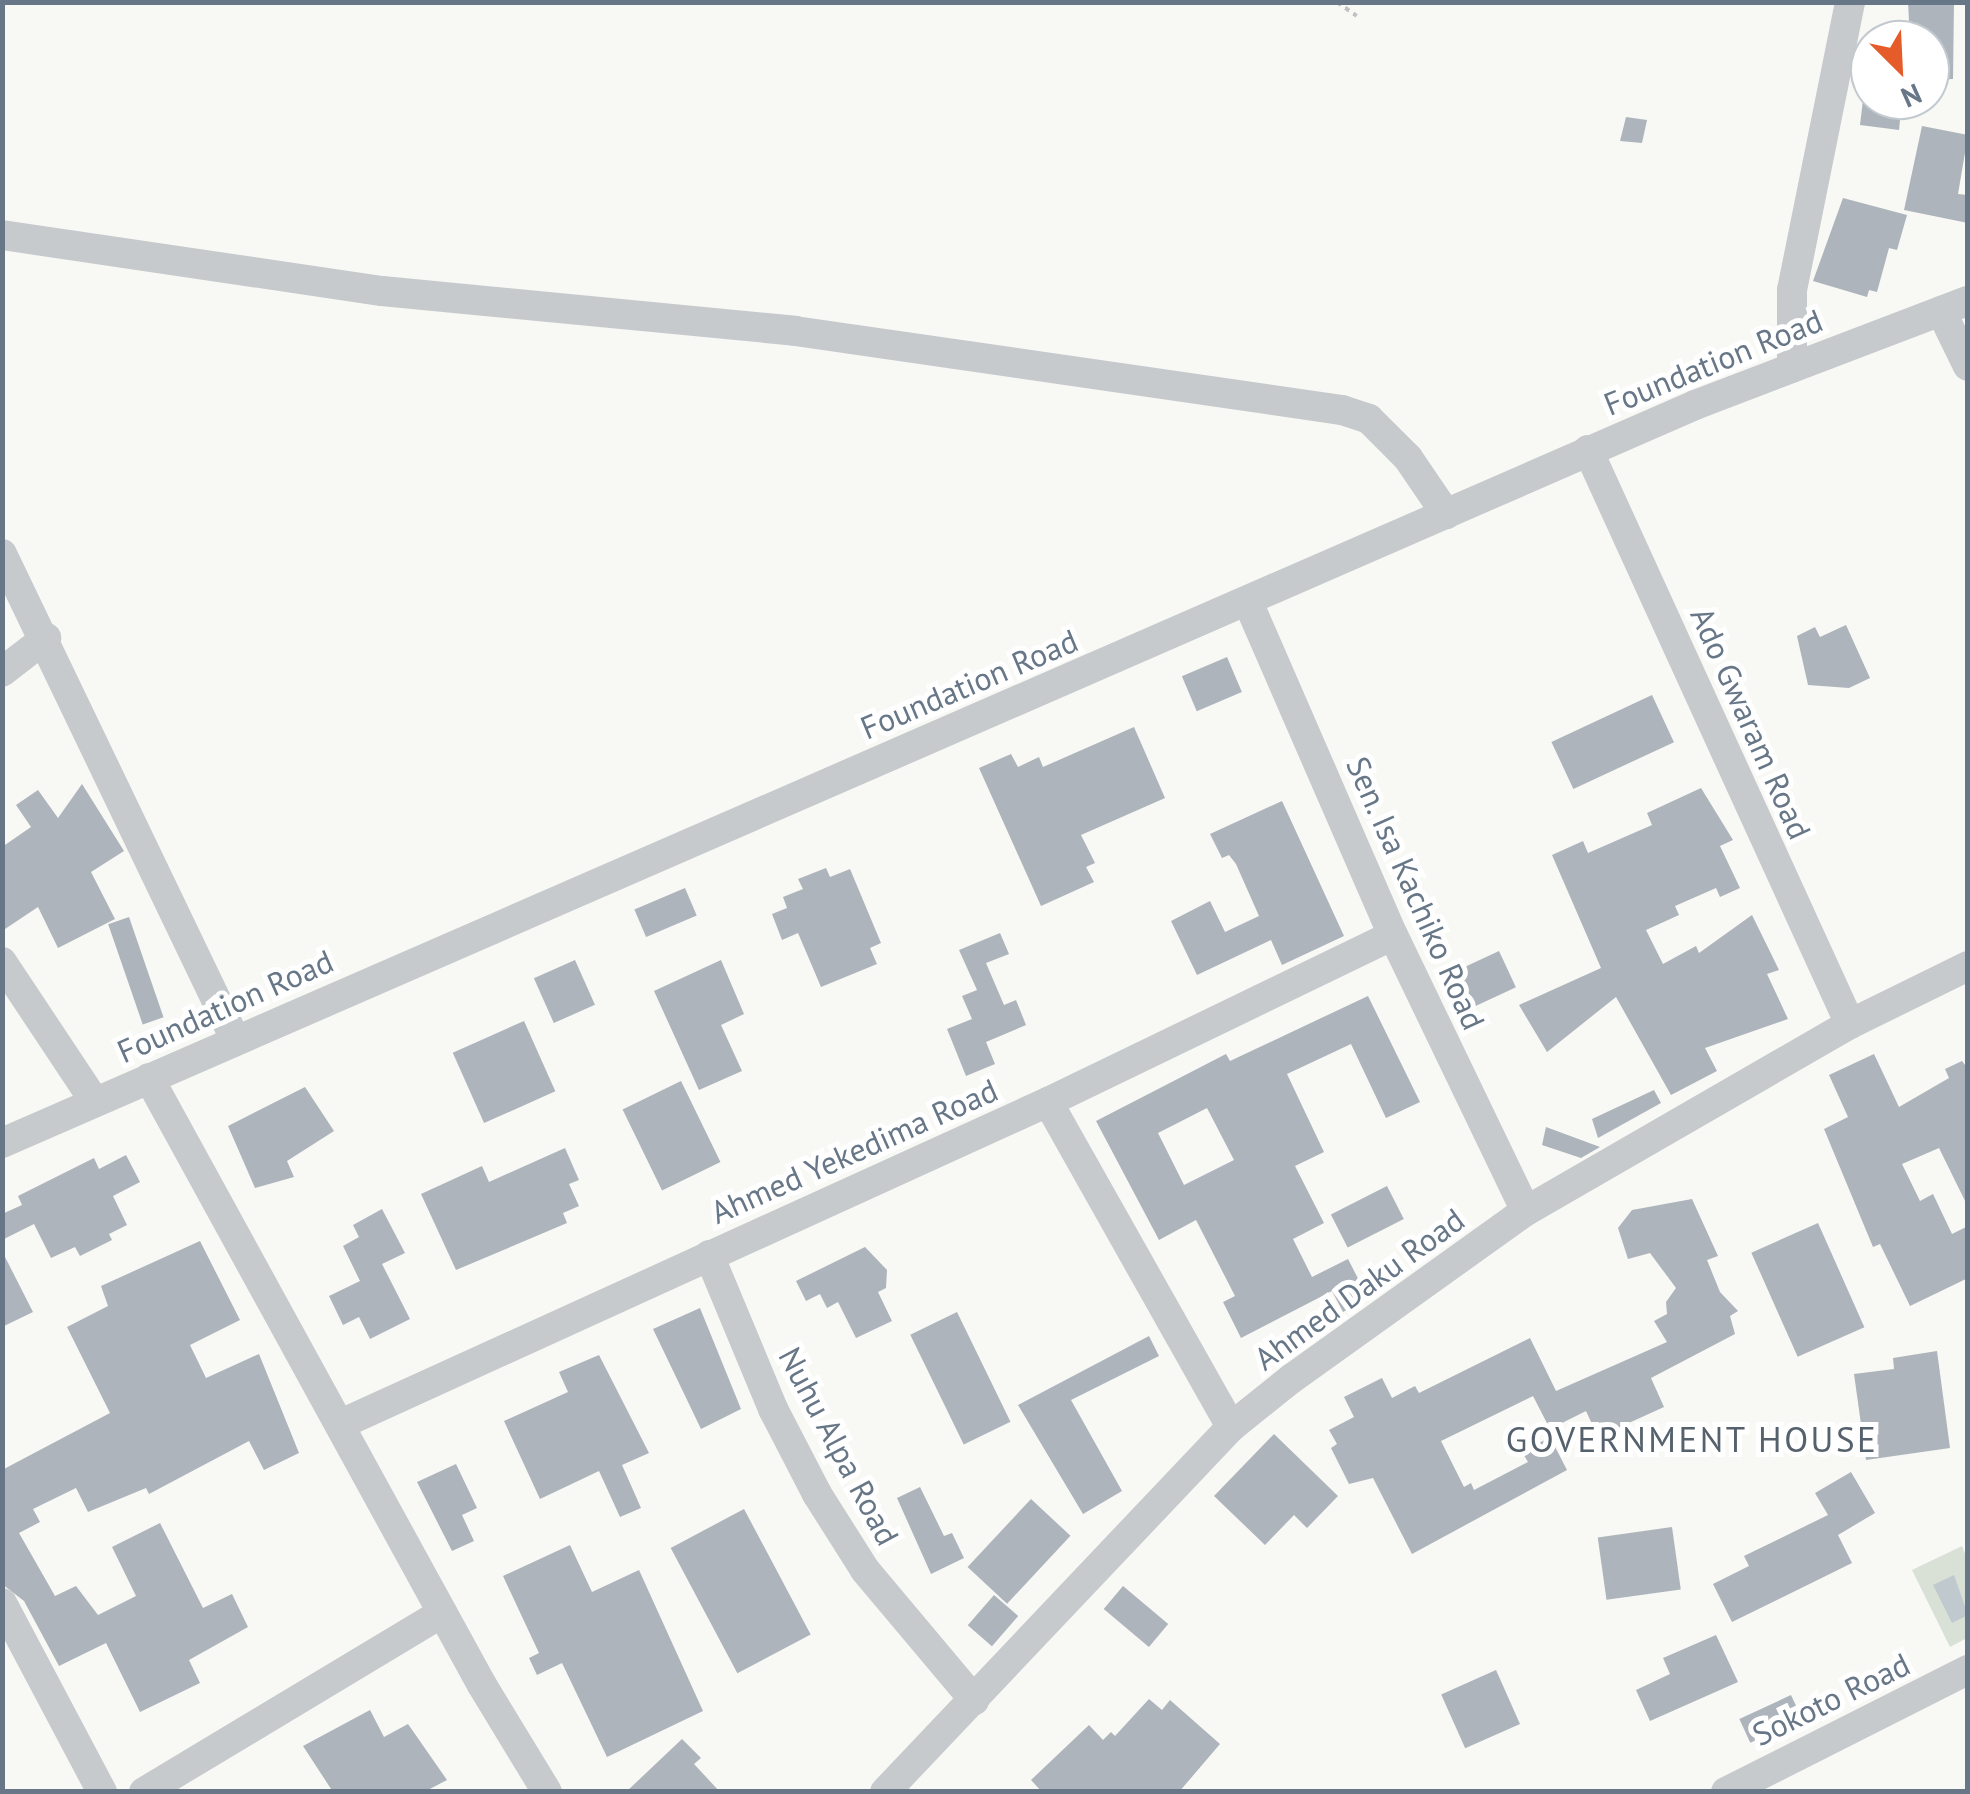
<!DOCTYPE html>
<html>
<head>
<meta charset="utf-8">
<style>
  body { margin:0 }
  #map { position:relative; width:1970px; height:1794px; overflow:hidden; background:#f8f8f5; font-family:"PT Sans",sans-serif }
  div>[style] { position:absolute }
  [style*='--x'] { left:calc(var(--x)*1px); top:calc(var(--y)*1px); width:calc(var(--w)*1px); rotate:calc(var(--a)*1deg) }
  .green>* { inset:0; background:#d9e0d6 }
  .water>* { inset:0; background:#c0c9ce }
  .building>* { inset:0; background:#adb4bb; transform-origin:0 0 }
  .path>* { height:4px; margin-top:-2px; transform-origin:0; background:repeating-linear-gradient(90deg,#c0c2c4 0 5px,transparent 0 10px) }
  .minor>* { height:30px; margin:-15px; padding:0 15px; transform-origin:15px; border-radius:15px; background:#c6cacd }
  span { translate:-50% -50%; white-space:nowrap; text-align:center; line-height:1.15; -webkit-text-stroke:10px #fff; paint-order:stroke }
  .street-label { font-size:32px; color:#677787 }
  .neighbourhood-label { font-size:35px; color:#55616c; letter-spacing:2.5px }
  .frame { position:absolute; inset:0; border:5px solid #677787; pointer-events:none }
  .north { position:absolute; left:1850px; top:20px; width:100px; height:100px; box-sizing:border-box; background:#fff; border:2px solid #c2c9cf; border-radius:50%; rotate:156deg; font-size:28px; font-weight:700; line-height:40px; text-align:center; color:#677787 }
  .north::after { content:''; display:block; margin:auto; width:35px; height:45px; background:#e55b29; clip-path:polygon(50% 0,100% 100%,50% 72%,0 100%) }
</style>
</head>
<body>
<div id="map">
  <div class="green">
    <div style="clip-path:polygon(1962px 1546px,1967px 1559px,1967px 1638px,1950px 1647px,1912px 1570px)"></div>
  </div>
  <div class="water">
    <div style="clip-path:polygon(1954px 1575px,1968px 1615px,1952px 1623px,1933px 1585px)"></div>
  </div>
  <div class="building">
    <div style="clip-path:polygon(1908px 2px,1954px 2px,1953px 79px,1930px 80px,1930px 40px,1910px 40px)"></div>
    <div style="clip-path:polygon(1863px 100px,1902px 100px,1899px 130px,1860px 125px)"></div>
    <div style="clip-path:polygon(1626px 117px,1647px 120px,1642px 143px,1620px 141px)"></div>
    <div style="clip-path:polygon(1922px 126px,1968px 135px,1958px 194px,1968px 195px,1968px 223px,1904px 210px)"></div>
    <div style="clip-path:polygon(1843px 198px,1907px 215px,1897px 250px,1889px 248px,1877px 292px,1869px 290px,1867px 297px,1813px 281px)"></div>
    <div style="clip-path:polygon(1846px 625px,1870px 678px,1849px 688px,1808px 685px,1797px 636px,1815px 627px,1820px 637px)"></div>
    <div style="left:1227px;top:657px;width:38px;height:49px;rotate:67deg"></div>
    <div style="left:1652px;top:695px;width:52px;height:111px;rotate:65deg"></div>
    <div style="clip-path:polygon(1134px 727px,1165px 798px,1081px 835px,1095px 863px,1086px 867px,1094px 882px,1041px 906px,979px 768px,1011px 754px,1018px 767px,1039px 757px,1043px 767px)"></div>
    <div style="clip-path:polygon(82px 784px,124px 851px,91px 872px,115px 919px,58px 948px,38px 907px,2px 931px,2px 847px,31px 827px,16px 805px,38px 790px,58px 818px)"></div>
    <div style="clip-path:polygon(1701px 788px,1733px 840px,1720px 846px,1740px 888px,1720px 897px,1716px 888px,1675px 906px,1679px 915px,1646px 930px,1663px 964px,1696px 946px,1699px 953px,1752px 915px,1779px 970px,1767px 974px,1788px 1019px,1705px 1048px,1717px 1071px,1671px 1095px,1616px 997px,1547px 1052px,1519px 1005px,1601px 968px,1552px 855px,1583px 841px,1588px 853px,1652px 825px,1647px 813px)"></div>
    <div style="clip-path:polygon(1282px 801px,1344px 936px,1282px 965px,1271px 940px,1197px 975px,1171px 921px,1210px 901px,1225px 932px,1259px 916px,1236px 864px,1229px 855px,1222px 858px,1210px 834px)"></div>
    <div style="clip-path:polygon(826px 868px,830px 877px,850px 869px,881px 943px,870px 948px,877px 964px,821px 987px,798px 933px,782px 940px,772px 914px,787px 908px,783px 897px,803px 889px,798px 879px)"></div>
    <div style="left:685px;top:888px;width:30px;height:55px;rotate:67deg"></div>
    <div style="left:129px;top:917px;width:106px;height:22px;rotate:71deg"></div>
    <div style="clip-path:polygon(1000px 933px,1009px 954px,986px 963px,1004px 1005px,1016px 1000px,1026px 1025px,986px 1042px,995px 1064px,966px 1076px,947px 1029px,972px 1019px,962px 996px,977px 990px,959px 950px)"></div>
    <div style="left:1499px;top:951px;width:40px;height:64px;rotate:65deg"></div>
    <div style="left:575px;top:960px;width:49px;height:45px;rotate:66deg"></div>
    <div style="clip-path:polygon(721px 960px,744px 1014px,721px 1025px,742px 1071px,699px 1090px,654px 991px)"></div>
    <div style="clip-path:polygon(evenodd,1368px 996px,1420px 1102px,1386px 1118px,1351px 1044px,1287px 1074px,1324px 1152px,1295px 1166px,1324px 1223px,1293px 1239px,1312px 1277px,1348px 1259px,1368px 1298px,1343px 1312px,1332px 1291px,1241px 1338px,1223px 1302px,1235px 1296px,1196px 1220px,1159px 1240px,1096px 1121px,1226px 1054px,1230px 1061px,1368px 996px,1207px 1108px,1234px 1160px,1184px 1185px,1158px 1133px,1207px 1108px)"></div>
    <div style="left:524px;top:1021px;width:77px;height:78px;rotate:66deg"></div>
    <div style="clip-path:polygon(1874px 1054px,1899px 1107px,1949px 1078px,1945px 1069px,1962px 1061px,1968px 1069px,1968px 1207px,1939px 1148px,1902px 1164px,1920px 1201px,1933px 1194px,1952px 1234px,1968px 1226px,1968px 1278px,1910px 1306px,1880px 1244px,1873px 1247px,1824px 1129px,1848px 1117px,1829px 1075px)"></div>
    <div style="left:681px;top:1081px;width:90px;height:65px;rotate:64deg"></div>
    <div style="clip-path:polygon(305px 1087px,334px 1131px,287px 1161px,294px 1177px,255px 1188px,228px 1126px)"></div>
    <div style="clip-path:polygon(1654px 1090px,1661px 1103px,1598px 1138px,1592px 1119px)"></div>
    <div style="clip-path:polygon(1546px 1127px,1600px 1147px,1581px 1158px,1542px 1145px)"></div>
    <div style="clip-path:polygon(565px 1148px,579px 1180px,569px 1184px,579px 1206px,563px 1213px,567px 1223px,456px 1270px,421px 1194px,482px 1166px,489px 1182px)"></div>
    <div style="clip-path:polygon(126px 1155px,140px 1182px,113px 1196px,127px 1225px,109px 1234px,112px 1240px,80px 1256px,75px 1247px,51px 1258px,34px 1224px,2px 1240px,2px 1214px,22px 1205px,18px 1196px,94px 1158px,99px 1169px)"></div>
    <div style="left:1387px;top:1186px;width:37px;height:63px;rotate:63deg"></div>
    <div style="clip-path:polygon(1692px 1199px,1718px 1256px,1707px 1260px,1720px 1292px,1738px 1311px,1730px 1316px,1735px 1334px,1651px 1378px,1664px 1407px,1598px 1437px,1586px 1411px,1550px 1429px,1533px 1396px,1441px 1441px,1464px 1487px,1471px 1483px,1474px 1490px,1528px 1462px,1522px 1452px,1550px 1437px,1567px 1470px,1412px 1554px,1373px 1478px,1349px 1484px,1331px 1448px,1337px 1444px,1329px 1430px,1354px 1417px,1344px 1397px,1382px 1378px,1392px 1398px,1415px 1386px,1419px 1393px,1530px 1338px,1556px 1391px,1667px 1342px,1654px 1321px,1667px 1314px,1666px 1302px,1676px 1288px,1650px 1253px,1628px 1259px,1618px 1228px,1632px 1210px)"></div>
    <div style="clip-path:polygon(382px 1209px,405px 1253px,382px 1264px,410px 1319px,370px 1339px,359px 1317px,343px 1325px,329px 1296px,360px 1281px,343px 1246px,359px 1237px,353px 1225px)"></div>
    <div style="left:1818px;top:1223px;width:114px;height:73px;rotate:66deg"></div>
    <div style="clip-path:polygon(200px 1241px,240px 1320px,190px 1345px,206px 1378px,259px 1354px,299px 1453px,264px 1470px,249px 1441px,149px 1494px,146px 1488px,88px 1512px,76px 1488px,33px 1509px,40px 1522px,19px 1533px,55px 1596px,76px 1586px,98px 1615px,136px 1596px,112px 1547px,160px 1523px,203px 1608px,232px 1594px,248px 1627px,189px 1660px,200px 1683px,140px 1712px,106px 1643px,59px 1666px,24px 1601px,2px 1584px,2px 1470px,110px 1413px,67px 1327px,108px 1306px,101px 1286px)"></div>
    <div style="clip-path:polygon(865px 1247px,887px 1270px,886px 1288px,878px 1292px,892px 1321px,856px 1338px,838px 1302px,827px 1308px,820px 1294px,806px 1301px,796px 1281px)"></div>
    <div style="clip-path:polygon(2px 1251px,33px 1312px,2px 1327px)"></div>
    <div style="clip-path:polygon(700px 1308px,741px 1409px,701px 1429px,653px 1329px)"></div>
    <div style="left:957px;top:1312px;width:122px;height:52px;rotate:64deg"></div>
    <div style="clip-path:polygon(1149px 1336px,1159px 1356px,1071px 1400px,1122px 1491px,1083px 1514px,1018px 1405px)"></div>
    <div style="clip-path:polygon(1937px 1351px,1950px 1448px,1866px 1460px,1854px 1374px,1894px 1369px,1893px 1358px)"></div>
    <div style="clip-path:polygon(599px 1355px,649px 1453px,622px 1465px,641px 1508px,620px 1517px,599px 1471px,540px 1499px,504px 1421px,568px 1392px,559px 1372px)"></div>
    <div style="clip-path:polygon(1274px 1434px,1338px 1496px,1307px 1528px,1294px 1515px,1265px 1545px,1214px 1496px)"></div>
    <div style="clip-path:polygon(456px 1464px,477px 1508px,462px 1515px,474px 1541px,452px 1551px,417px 1482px)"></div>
    <div style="clip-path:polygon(1851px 1472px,1875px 1513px,1838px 1535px,1852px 1563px,1732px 1622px,1713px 1584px,1749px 1566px,1744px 1556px,1828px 1515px,1815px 1493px)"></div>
    <div style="clip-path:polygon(920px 1487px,944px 1536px,952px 1533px,964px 1558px,931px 1574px,897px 1498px)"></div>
    <div style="left:1031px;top:1499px;width:54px;height:93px;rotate:43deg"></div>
    <div style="left:744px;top:1509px;width:142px;height:83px;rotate:62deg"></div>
    <div style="left:1672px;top:1527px;width:63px;height:75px;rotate:82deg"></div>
    <div style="clip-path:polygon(570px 1545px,592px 1592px,639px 1570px,703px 1711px,607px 1757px,562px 1663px,537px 1675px,529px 1658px,539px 1653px,503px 1576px)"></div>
    <div style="left:1123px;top:1586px;width:59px;height:30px;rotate:40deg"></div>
    <div style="left:994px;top:1595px;width:32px;height:40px;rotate:41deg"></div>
    <div style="clip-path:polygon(1716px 1635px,1738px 1682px,1650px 1721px,1636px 1690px,1670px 1674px,1663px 1658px)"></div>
    <div style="left:1496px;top:1670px;width:59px;height:60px;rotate:66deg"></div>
    <div style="left:1791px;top:1695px;width:26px;height:57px;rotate:65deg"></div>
    <div style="clip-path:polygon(1149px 1699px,1162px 1710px,1170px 1700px,1220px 1744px,1179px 1792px,1042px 1792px,1031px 1780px,1089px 1725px,1103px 1740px,1111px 1732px,1115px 1736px)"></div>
    <div style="clip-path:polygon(370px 1710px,384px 1737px,408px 1724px,447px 1780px,424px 1792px,333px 1792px,303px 1746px)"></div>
    <div style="clip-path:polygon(682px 1739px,701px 1758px,694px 1764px,720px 1792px,626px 1792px)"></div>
  </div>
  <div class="path">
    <div style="--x:1337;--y:2;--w:24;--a:35"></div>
  </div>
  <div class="minor">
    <div style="--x:2;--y:235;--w:384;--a:8.4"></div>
    <div style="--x:382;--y:291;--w:415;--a:5.5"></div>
    <div style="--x:795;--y:331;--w:553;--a:8.22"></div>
    <div style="--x:1342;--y:410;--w:28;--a:18"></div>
    <div style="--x:1369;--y:419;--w:55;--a:45"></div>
    <div style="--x:1408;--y:458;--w:68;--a:55.8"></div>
    <div style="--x:1941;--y:311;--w:61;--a:63.9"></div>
    <div style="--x:1792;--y:368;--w:78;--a:-90"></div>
    <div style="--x:1792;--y:290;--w:294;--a:-78.6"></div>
    <div style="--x:1588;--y:450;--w:631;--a:65.47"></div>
    <div style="--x:2;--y:554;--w:538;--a:64.34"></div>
    <div style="--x:1248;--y:602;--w:363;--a:66.5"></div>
    <div style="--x:1393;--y:935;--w:306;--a:64.3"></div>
    <div style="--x:2;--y:672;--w:56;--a:-37.7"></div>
    <div style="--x:2;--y:962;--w:168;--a:56.4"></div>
    <div style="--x:149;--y:1078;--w:692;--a:61.25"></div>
    <div style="--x:482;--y:1685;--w:125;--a:58.7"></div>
    <div style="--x:1048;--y:1102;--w:373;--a:60.6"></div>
    <div style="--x:2;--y:1143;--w:1847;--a:-23.55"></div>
    <div style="--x:1695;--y:405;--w:292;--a:-20.9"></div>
    <div style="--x:709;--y:1255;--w:167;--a:67.4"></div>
    <div style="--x:773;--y:1409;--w:96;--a:62.6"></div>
    <div style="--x:817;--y:1494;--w:90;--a:57.7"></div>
    <div style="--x:865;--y:1570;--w:170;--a:50"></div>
    <div style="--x:341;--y:1424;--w:777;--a:-24.49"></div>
    <div style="--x:1048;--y:1102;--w:383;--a:-25.8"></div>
    <div style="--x:2;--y:1603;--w:214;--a:62.1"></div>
    <div style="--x:144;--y:1792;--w:348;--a:-31"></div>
    <div style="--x:885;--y:1792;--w:503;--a:-46.53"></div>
    <div style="--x:1231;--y:1427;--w:77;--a:-38.7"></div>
    <div style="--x:1291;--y:1379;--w:289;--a:-35.6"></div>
    <div style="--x:1526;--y:1211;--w:374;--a:-30"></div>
    <div style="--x:1850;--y:1024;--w:131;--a:-26.2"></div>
    <div style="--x:1726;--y:1792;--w:271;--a:-26.8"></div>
  </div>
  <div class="street-label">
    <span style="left:1713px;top:362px;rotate:-22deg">Foundation Road</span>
    <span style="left:969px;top:684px;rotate:-23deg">Foundation Road</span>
    <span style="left:1751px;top:723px;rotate:66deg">Ado Gwaram Road</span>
    <span style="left:1416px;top:893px;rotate:66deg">Sen. Isa Kachiko Road</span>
    <span style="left:225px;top:1006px;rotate:-24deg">Foundation Road</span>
    <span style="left:854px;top:1151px;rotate:-24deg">Ahmed Yekedima Road</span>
    <span style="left:1359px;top:1289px;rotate:-36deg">Ahmed Daku Road</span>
    <span style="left:839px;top:1446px;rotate:62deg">Nuhu Alpa Road</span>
    <span style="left:1831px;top:1699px;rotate:-26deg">Sokoto Road</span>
  </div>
  <div class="neighbourhood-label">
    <span style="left:1692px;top:1439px">GOVERNMENT HOUSE</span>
  </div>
  <div class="frame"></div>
  <div class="north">N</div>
</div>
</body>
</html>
